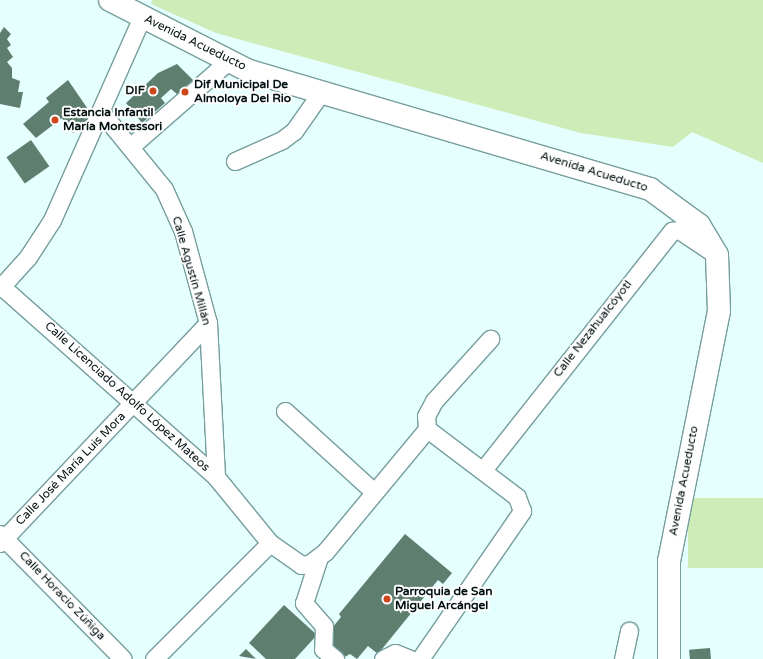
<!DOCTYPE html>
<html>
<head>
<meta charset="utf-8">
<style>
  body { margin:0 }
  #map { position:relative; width:763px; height:659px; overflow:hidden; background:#e5fefe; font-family:"Varela Round",sans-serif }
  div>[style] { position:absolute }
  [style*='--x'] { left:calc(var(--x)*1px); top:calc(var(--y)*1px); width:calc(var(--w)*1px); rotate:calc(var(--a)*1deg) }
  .green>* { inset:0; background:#cdecb7; transform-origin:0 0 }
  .building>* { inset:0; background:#5e7e6f; transform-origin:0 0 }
  .roads { filter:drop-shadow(1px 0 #769e9e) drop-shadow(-1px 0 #769e9e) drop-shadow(0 1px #769e9e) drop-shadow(0 -1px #769e9e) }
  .street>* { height:17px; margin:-8.5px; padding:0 8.5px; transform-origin:8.5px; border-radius:8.5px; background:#fff }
  .secondary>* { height:22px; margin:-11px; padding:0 11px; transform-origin:11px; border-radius:11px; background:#fff }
  .dots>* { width:11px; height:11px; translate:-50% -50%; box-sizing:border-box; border:2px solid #fff; border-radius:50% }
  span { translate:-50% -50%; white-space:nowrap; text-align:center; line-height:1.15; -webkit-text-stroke:4px #fff; paint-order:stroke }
  .street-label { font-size:12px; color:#020f10 }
  .poi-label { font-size:12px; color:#020f10; font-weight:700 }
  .left { translate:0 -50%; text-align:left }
  .right { translate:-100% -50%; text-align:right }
</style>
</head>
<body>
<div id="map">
  <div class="green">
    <div style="clip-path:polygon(152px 0,763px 0,763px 163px,692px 132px,673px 147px,581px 133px,216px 33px,151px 4px)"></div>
    <div style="left:763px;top:498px;width:70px;height:75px;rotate:90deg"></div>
  </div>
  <div class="building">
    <div style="clip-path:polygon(4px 27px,11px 34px,7px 39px,11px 45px,7px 48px,13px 57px,7px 62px,12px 68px,12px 78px,20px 81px,18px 92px,23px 92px,20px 108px,0 104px,0 33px)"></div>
    <div style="clip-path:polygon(177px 64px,193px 80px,177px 94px,171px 89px,161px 98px,165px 103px,142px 123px,126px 103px,158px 73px)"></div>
    <div style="clip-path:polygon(68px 80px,92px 115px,73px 133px,62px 118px,36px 138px,23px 124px,49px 102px,46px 98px)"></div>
    <div style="left:31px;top:140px;width:32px;height:30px;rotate:55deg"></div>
    <div style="clip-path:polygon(405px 534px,452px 573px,443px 584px,438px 580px,378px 654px,368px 646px,357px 659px,350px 654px,341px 659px,326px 647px,334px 638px,328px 633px,341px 617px,339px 614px)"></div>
    <div style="clip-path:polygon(284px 605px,317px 635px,295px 659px,266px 659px,249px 643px)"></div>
    <div style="left:710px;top:648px;width:11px;height:21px;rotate:85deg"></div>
    <div style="clip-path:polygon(246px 649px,256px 659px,239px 656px)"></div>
  </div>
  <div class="roads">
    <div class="street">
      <div style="--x:102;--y:113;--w:98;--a:50.8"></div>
      <div style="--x:164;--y:189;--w:46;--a:65.7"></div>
      <div style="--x:183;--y:231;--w:95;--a:74.8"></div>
      <div style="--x:208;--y:323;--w:154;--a:87"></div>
      <div style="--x:130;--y:147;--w:129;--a:-41.2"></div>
      <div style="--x:235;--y:161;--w:51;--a:-24.1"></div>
      <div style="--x:282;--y:140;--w:15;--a:-37"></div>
      <div style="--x:294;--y:131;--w:45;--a:-54.9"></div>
      <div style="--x:0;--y:285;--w:289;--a:41.6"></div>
      <div style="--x:216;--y:477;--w:85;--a:50.7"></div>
      <div style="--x:270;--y:543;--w:38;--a:35"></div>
      <div style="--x:301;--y:565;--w:8;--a:-7"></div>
      <div style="--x:309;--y:564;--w:20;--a:-37"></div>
      <div style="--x:325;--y:552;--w:160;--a:-50.3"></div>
      <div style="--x:0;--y:288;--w:42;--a:-47.9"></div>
      <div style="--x:28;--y:257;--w:44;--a:-57"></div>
      <div style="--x:52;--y:220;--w:222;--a:-66.1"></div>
      <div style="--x:285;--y:411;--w:120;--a:42.3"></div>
      <div style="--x:427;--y:429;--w:13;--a:-94"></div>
      <div style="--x:426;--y:416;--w:17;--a:-62"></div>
      <div style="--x:434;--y:401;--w:84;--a:-47.9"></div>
      <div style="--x:483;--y:470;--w:305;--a:-51.7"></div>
      <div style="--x:672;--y:231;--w:7;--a:-8"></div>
      <div style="--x:679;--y:230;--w:43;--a:33.7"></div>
      <div style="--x:0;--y:534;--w:175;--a:45.5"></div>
      <div style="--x:0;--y:543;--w:303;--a:-46.6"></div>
      <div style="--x:318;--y:560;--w:45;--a:108"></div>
      <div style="--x:304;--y:603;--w:30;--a:49"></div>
      <div style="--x:324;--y:626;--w:23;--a:92"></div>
      <div style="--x:323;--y:649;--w:16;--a:40"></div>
      <div style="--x:154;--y:659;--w:164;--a:-45"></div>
      <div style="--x:383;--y:659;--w:13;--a:-27"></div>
      <div style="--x:395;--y:653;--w:16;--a:22"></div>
      <div style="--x:420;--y:659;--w:180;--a:-55.4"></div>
      <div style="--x:522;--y:511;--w:15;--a:-110"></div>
      <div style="--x:517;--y:497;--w:113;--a:-142.9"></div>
      <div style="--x:623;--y:659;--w:29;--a:-78"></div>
    </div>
    <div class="secondary">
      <div style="--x:110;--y:0;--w:156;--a:27.1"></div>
      <div style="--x:249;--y:71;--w:418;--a:16.4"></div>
      <div style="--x:650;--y:189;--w:61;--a:36.3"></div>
      <div style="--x:699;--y:225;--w:35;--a:59"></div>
      <div style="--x:717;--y:255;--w:56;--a:88"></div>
      <div style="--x:719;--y:311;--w:255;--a:101.3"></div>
      <div style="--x:669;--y:561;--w:98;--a:90"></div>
    </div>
  </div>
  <div class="dots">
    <div style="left:153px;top:91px;background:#ce461b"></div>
    <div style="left:185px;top:92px;background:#ce461b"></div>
    <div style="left:55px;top:120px;background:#ce461b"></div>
    <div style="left:387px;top:599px;background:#ce461b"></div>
  </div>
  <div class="street-label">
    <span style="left:195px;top:43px;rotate:26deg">Avenida Acueducto</span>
    <span style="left:594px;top:172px;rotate:17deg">Avenida Acueducto</span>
    <span style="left:191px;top:271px;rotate:74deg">Calle Agustín Millán</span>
    <span style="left:593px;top:329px;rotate:-52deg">Calle Nezahualcóyotl</span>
    <span style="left:127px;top:397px;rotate:42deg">Calle Licenciado Adolfo López Mateos</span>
    <span style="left:71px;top:469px;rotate:-46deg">Calle José María Luis Mora</span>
    <span style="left:684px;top:481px;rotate:-79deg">Avenida Acueducto</span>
    <span style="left:62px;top:596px;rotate:46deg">Calle Horacio Zúñiga</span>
  </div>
  <div class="poi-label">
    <span class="left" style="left:194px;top:92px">Dif Municipal De<br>Almoloya Del Rio</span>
    <span class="right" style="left:145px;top:91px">DIF</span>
    <span class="left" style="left:63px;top:120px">Estancia Infantil<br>María Montessori</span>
    <span class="left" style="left:395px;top:599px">Parroquia de San<br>Miguel Arcángel</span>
  </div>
</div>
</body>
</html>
